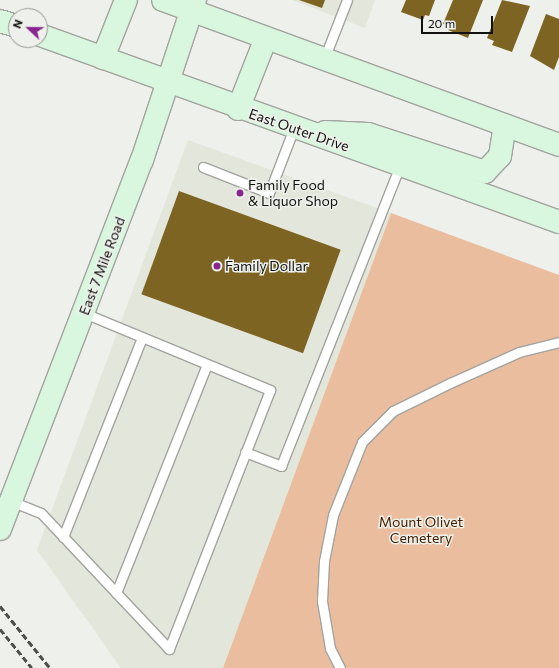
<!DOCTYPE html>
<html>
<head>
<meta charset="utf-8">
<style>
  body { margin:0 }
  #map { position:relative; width:559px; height:668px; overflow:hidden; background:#eef0eb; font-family:Commissioner,sans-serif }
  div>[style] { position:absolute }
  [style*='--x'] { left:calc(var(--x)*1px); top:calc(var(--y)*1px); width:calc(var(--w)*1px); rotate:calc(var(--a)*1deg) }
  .built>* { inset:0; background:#e3e6da }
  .green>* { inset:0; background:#e9bd9e }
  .building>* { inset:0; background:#7d6422; transform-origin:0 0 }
  .roads { filter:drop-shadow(1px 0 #a2a39f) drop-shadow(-1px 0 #a2a39f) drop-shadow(0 1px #a2a39f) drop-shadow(0 -1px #a2a39f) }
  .lane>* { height:9px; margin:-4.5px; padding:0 4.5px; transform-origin:4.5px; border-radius:4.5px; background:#fff }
  .secondary>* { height:22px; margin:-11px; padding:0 11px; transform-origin:11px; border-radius:11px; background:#d9f7df }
  .rail>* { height:3px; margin-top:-1.5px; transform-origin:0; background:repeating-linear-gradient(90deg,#4d4e4b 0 6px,transparent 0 9px) }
  .dots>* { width:11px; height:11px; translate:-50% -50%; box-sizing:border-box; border:2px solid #eef0eb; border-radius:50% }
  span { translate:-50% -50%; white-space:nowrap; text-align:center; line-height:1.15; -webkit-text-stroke:3px #eef0eb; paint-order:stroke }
  .street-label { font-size:14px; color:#111210 }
  .poi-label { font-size:14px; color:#111210 }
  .left { translate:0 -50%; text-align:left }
  .park-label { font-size:14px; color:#452000 }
  .north { position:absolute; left:8px; top:8px; width:40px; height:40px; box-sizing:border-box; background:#eef0eb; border:1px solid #969793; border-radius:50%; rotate:292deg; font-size:11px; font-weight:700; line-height:16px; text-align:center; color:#111210 }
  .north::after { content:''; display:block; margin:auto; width:14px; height:18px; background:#89268e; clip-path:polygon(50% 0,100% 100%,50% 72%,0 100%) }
  .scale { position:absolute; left:421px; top:16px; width:72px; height:18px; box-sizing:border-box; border:2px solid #111210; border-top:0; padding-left:5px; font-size:12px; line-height:14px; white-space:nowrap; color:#111210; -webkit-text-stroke:3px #eef0eb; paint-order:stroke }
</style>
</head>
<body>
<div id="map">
  <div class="built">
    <div style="clip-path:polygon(292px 0,375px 0,365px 28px)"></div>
    <div style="clip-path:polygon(188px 140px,391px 213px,223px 668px,121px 668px,37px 550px)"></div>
  </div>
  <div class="green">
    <div style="clip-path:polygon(391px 213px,559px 275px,559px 668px,223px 668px)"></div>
  </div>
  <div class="building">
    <div style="clip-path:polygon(299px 0,325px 0,322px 8px)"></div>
    <div style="clip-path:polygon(406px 0,435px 0,429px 16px,425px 15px,423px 20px,401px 12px)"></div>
    <div style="clip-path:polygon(453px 0,483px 0,468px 38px,448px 30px,450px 26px,443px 24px)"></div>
    <div style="clip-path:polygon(502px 0,530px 6px,512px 52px,492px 45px,494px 41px,487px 38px)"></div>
    <div style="clip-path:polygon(546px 14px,559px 19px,559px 57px,554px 70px,530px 56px)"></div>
    <div style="left:179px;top:191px;width:172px;height:110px;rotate:20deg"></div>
  </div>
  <div class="roads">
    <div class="lane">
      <div style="--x:324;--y:59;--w:63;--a:-68.7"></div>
      <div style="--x:203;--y:167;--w:71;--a:21.5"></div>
      <div style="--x:269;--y:193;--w:70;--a:-69"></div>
      <div style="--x:245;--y:452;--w:39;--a:21"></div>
      <div style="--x:281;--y:466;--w:323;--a:-68.4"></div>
      <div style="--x:11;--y:501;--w:32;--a:22"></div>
      <div style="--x:41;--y:513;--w:187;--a:46.7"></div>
      <div style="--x:169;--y:649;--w:278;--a:-68.7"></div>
      <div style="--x:270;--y:390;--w:201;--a:-157.5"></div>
      <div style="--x:63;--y:537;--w:215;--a:-68.4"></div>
      <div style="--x:116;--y:593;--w:246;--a:-68.3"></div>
      <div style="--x:340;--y:668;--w:22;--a:-117"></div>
      <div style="--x:330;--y:648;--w:48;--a:-99.7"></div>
      <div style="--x:322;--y:601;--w:40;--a:-87.1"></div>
      <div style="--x:324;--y:561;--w:47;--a:-78.9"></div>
      <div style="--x:333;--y:515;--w:79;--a:-68.3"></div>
      <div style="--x:362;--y:442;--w:44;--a:-45"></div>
      <div style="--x:393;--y:411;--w:64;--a:-26.2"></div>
      <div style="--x:450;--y:383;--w:76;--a:-24.2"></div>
      <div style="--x:519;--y:352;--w:41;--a:-14"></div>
    </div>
    <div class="secondary">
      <div style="--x:163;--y:0;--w:422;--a:20.1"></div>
      <div style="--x:0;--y:21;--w:17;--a:17"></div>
      <div style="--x:40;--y:35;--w:552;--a:19.81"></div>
      <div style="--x:103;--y:58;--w:62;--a:-68.4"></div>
      <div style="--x:238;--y:109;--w:76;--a:-68.5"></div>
      <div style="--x:325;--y:132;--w:43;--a:2.7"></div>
      <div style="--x:368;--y:134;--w:123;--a:18"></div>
      <div style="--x:485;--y:172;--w:22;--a:-47"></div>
      <div style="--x:500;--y:156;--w:31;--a:-81"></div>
      <div style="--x:0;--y:529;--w:395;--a:-69"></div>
      <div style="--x:142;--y:160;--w:169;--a:-71.7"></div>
    </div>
  </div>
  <div class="rail">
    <div style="--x:0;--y:606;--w:80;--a:51.1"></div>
    <div style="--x:0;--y:629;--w:50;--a:50.6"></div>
  </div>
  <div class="dots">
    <div style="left:240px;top:193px;background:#89268e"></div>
    <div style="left:217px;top:266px;background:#89268e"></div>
  </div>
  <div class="street-label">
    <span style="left:299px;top:130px;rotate:19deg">East Outer Drive</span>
    <span style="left:102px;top:266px;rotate:-69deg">East 7 Mile Road</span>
  </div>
  <div class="poi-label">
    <span class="left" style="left:248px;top:193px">Family Food<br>&amp; Liquor Shop</span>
    <span class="left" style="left:225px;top:266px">Family Dollar</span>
  </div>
  <div class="park-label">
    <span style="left:421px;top:530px">Mount Olivet<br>Cemetery</span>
  </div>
  <div class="north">N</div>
  <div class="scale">20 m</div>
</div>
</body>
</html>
